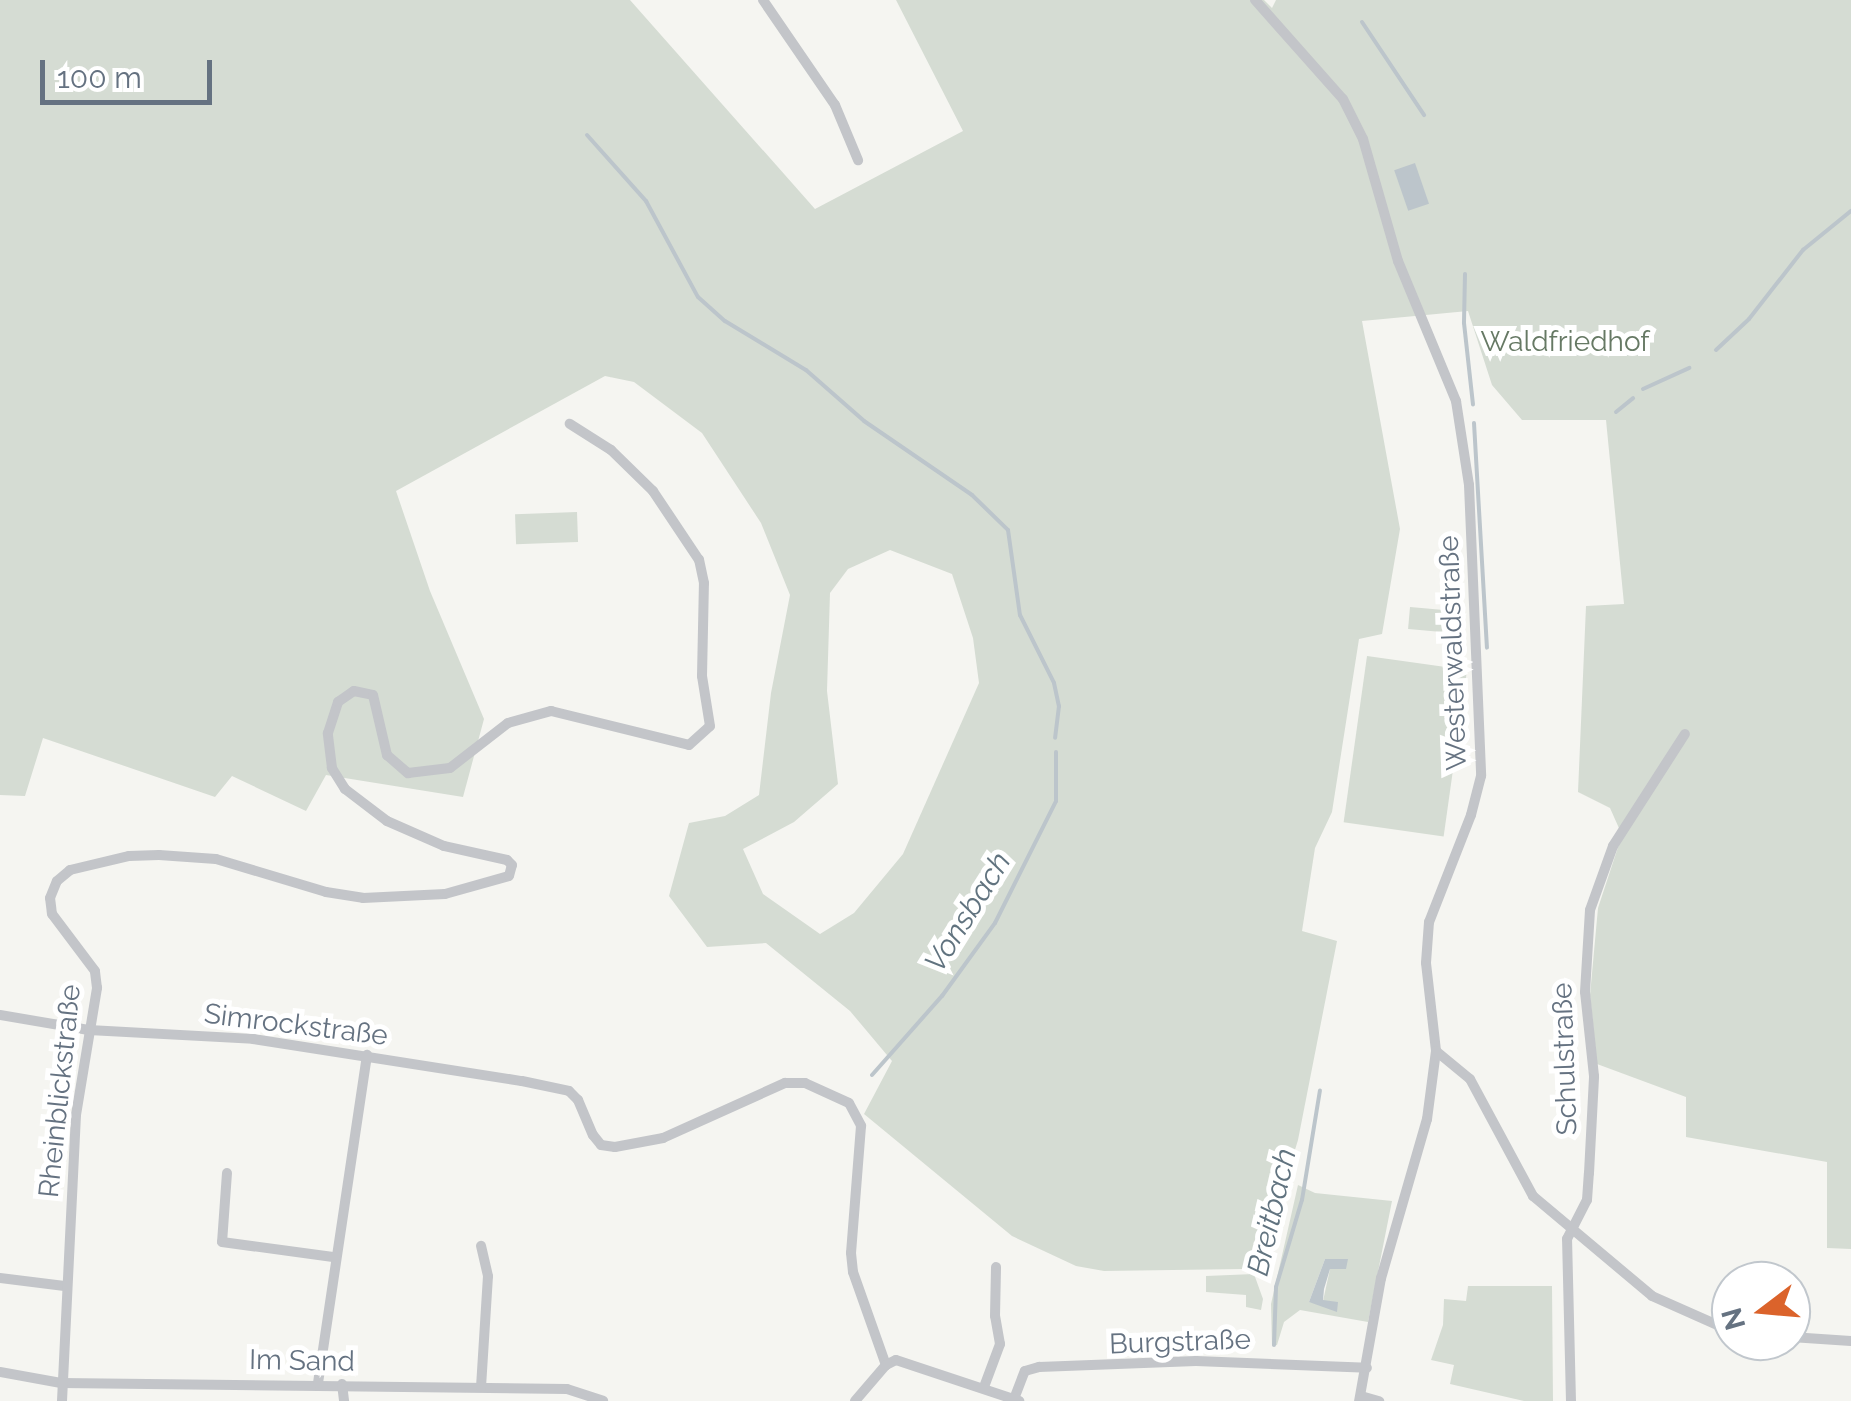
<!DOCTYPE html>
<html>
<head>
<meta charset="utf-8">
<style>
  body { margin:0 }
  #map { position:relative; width:1851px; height:1401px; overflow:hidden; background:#f5f5f1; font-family:Raleway,sans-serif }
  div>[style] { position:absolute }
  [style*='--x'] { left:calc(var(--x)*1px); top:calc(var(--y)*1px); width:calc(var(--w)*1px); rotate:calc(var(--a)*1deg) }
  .green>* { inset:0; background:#d5dcd3; transform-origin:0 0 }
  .water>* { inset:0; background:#bcc5cb; transform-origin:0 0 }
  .stream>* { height:4px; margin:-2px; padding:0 2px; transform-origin:2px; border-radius:2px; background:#bcc5cb }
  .street>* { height:10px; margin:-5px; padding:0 5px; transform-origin:5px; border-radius:5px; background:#c3c5c9 }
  span { translate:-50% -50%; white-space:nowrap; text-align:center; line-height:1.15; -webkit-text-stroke:10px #fff; paint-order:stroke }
  .park-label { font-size:28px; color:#667964 }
  .street-label { font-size:28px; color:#657281 }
  .water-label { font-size:30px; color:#61737f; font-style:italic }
  .north { position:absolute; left:1711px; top:1261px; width:100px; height:100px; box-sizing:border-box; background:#fff; border:2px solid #c1c7cd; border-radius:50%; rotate:254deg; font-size:28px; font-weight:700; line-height:40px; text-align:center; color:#657281 }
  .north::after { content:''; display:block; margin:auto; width:35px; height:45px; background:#db632b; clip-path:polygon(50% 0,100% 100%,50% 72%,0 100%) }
  .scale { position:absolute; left:40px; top:60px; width:172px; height:45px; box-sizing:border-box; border:5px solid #657281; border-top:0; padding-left:12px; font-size:30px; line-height:35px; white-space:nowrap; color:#657281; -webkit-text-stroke:8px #fff; paint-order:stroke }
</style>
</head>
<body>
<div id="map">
  <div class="green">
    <div style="clip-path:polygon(evenodd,0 0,630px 0,815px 209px,963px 131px,896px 0,1264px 0,1272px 8px,1276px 0,1851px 0,1851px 1249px,1827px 1248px,1827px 1162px,1686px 1137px,1686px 1097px,1597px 1064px,1590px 995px,1598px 908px,1622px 835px,1610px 808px,1578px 792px,1586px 606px,1624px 604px,1606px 420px,1522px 420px,1492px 385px,1468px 311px,1362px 321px,1400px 529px,1382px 634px,1359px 639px,1332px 812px,1315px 848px,1302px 931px,1337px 941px,1298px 1140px,1275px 1215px,1242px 1269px,1104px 1271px,1076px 1266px,1012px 1236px,864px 1114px,892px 1061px,850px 1011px,766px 943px,707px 947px,669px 896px,689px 823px,725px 816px,759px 795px,771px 693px,790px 595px,761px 523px,702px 433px,634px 382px,605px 376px,396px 491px,430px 591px,484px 719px,463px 797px,326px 775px,306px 811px,232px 776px,215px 797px,43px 738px,25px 796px,0 795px,0 0,890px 550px,952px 574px,973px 638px,979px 683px,903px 854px,854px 913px,820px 934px,763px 894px,743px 849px,794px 822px,838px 784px,827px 691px,830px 593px,848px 569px,890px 550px)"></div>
    <div style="left:577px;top:512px;width:30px;height:62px;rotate:88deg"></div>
    <div style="left:1410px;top:607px;width:34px;height:22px;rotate:5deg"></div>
    <div style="left:1367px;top:656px;width:101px;height:168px;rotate:8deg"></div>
    <div style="clip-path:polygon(evenodd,1298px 1185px,1315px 1193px,1392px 1201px,1368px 1322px,1300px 1310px,1284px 1322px,1277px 1345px,1272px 1346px,1271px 1304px,1298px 1185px,1325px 1259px,1330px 1269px,1323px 1301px,1335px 1304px,1309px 1302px,1325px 1259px)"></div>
    <div style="clip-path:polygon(1254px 1274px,1263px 1299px,1261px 1310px,1246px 1307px,1246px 1295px,1206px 1292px,1206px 1276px)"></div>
    <div style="clip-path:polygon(1468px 1286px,1552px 1286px,1553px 1401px,1524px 1401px,1450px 1384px,1454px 1365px,1431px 1360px,1443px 1325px,1444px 1299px,1466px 1301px)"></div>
  </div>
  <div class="water">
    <div style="left:1415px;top:163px;width:43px;height:22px;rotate:71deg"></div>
    <div style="clip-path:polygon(1325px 1259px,1348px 1259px,1346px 1269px,1330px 1269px,1324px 1289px,1323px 1300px,1338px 1302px,1337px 1312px,1309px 1302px)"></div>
  </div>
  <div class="stream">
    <div style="--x:1362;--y:22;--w:112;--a:56.3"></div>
    <div style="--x:587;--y:135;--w:89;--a:48.2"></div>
    <div style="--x:646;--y:201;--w:109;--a:61.6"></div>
    <div style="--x:698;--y:297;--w:36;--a:42"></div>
    <div style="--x:725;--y:321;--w:95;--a:31.2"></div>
    <div style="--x:806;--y:370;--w:77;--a:41.3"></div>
    <div style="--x:864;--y:421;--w:131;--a:34.4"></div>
    <div style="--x:972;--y:495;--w:50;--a:44.2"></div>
    <div style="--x:1008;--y:530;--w:86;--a:82"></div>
    <div style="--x:1020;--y:615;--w:76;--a:63.4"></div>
    <div style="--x:1054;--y:683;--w:24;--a:78"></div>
    <div style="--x:1059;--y:706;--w:32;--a:97"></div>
    <div style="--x:1465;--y:274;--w:49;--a:91.2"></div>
    <div style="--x:1464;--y:323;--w:82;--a:83.7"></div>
    <div style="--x:1716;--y:350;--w:45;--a:-43.2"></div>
    <div style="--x:1749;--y:319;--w:88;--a:-52"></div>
    <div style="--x:1803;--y:250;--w:62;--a:-39.1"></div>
    <div style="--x:1643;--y:389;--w:51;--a:-24.5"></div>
    <div style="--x:1616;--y:412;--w:22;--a:-39"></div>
    <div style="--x:1474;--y:423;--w:225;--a:86.7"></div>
    <div style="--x:872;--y:1075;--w:106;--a:-48.5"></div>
    <div style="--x:942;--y:996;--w:90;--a:-54"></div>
    <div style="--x:995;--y:923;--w:136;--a:-63.4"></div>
    <div style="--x:1056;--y:801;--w:49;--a:-90"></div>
    <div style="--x:1274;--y:1345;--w:58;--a:-88"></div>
    <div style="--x:1276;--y:1287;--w:91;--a:-73.4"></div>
    <div style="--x:1302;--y:1200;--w:111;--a:-80.7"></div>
  </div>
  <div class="street">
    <div style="--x:763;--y:0;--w:127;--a:55.6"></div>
    <div style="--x:835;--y:105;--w:60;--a:67.3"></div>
    <div style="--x:1255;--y:0;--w:132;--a:48.4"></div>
    <div style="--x:1343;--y:99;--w:45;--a:63.4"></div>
    <div style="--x:1363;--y:139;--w:127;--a:74"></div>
    <div style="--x:1398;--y:261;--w:152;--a:67.5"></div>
    <div style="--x:1456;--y:401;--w:85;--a:81.2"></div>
    <div style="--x:1469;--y:485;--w:291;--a:87.6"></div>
    <div style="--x:1481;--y:776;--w:40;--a:104.4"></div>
    <div style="--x:1471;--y:815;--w:115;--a:111.4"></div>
    <div style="--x:1429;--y:922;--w:41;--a:94.2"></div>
    <div style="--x:1426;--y:963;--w:89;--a:83.5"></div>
    <div style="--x:1436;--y:1051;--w:69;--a:97.5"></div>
    <div style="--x:1427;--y:1119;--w:166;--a:106.1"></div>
    <div style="--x:1381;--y:1278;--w:125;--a:100.1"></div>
    <div style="--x:0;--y:1015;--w:90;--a:9.6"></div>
    <div style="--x:89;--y:1030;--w:164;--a:3.1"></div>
    <div style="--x:253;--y:1039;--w:272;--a:8.9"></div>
    <div style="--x:522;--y:1081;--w:48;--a:12"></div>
    <div style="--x:569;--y:1091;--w:13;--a:45"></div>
    <div style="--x:578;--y:1100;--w:38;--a:67"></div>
    <div style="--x:593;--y:1135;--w:13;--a:51"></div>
    <div style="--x:601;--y:1145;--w:14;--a:8"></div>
    <div style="--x:615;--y:1147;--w:49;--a:-10.6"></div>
    <div style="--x:663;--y:1138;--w:134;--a:-24.3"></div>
    <div style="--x:785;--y:1083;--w:20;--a:0"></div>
    <div style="--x:805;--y:1083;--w:48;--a:24.4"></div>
    <div style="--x:849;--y:1103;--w:26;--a:62"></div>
    <div style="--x:861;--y:1126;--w:127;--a:94.5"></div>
    <div style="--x:851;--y:1253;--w:19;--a:84"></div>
    <div style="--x:853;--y:1272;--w:99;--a:70.5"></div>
    <div style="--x:1436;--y:1051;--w:44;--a:39.5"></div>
    <div style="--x:1470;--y:1079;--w:133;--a:61.7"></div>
    <div style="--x:1533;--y:1196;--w:155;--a:40"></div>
    <div style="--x:1652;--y:1296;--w:86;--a:23.9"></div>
    <div style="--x:227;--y:1173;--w:69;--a:94.1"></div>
    <div style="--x:222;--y:1242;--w:112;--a:7.7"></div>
    <div style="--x:0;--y:1278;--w:65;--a:7"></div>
    <div style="--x:1791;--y:1337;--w:60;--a:3.8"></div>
    <div style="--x:0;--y:1372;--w:62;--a:10.2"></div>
    <div style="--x:61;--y:1383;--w:506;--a:0.68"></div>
    <div style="--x:567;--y:1389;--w:38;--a:18"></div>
    <div style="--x:318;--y:1383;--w:332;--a:-81.5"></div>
    <div style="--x:342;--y:1384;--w:17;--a:83"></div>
    <div style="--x:481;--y:1387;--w:111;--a:-86.4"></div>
    <div style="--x:488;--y:1276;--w:31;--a:-103"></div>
    <div style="--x:984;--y:1387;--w:46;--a:-69.6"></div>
    <div style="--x:1000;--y:1344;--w:28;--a:-100"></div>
    <div style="--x:995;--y:1316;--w:49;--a:-88.8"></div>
    <div style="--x:1361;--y:1396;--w:19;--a:16"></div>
    <div style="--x:1014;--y:1399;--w:30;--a:-69"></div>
    <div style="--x:1025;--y:1371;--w:15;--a:-16"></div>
    <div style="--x:1039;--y:1367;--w:157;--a:-2.2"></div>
    <div style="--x:1196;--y:1361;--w:171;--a:2.3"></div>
    <div style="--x:62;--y:1401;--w:286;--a:-87.2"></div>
    <div style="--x:76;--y:1115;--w:129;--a:-80.6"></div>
    <div style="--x:97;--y:988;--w:17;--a:-97"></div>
    <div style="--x:95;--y:971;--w:71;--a:-127"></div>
    <div style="--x:52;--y:914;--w:16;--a:-97"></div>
    <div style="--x:50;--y:898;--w:18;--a:-68"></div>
    <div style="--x:57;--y:881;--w:17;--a:-40"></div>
    <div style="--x:70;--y:870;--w:61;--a:-13.3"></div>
    <div style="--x:129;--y:856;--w:30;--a:-2"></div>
    <div style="--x:159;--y:855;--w:57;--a:4"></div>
    <div style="--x:216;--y:859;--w:115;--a:16.7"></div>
    <div style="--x:326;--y:892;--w:37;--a:9"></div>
    <div style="--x:363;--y:898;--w:82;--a:-2.8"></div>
    <div style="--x:445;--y:894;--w:66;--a:-15.7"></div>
    <div style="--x:509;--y:876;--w:11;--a:-75"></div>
    <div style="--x:512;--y:865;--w:7;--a:-135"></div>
    <div style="--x:507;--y:860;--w:65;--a:-167.5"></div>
    <div style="--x:444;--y:846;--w:62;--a:-156.3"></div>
    <div style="--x:387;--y:821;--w:53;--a:-142.7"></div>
    <div style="--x:345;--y:789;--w:25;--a:-122"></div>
    <div style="--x:332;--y:768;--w:35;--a:-97"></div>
    <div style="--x:328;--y:733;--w:33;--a:-72"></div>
    <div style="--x:338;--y:702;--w:19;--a:-35"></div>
    <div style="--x:354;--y:691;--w:19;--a:12"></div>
    <div style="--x:373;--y:695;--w:62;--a:76.9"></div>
    <div style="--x:387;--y:755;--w:28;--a:41"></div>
    <div style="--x:408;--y:773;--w:42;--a:-6.8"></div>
    <div style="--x:450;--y:768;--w:73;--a:-37.8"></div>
    <div style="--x:508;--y:723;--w:45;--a:-15.6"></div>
    <div style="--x:551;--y:711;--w:142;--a:13.8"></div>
    <div style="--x:689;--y:745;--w:28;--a:-42"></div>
    <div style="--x:710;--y:726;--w:51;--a:-99.1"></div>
    <div style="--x:702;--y:676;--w:93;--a:-88.8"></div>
    <div style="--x:704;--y:583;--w:24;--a:-102"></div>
    <div style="--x:699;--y:560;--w:83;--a:-123.7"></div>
    <div style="--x:653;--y:491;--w:59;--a:-135.7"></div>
    <div style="--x:611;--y:450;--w:49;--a:-147.6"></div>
    <div style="--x:855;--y:1401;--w:48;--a:-49.3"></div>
    <div style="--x:886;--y:1365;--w:11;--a:-27"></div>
    <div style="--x:896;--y:1360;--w:130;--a:18.4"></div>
    <div style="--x:1571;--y:1401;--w:162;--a:-91.4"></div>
    <div style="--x:1567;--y:1239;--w:44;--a:-62.9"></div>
    <div style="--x:1587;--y:1200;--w:27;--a:-86"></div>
    <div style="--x:1589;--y:1173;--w:97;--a:-87"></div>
    <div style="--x:1594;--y:1076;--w:84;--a:-96.1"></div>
    <div style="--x:1585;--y:992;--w:82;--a:-86.5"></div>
    <div style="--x:1590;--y:910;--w:68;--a:-70.2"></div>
    <div style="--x:1613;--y:846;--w:133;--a:-57.3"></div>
  </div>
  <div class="park-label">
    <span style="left:1565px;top:342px">Waldfriedhof</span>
  </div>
  <div class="street-label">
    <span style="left:1453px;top:653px;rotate:-92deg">Westerwaldstraße</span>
    <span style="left:296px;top:1025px;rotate:7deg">Simrockstraße</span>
    <span style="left:1565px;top:1059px;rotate:-92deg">Schulstraße</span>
    <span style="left:60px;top:1091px;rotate:-84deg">Rheinblickstraße</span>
    <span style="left:1180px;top:1342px;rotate:-2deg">Burgstraße</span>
    <span style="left:302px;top:1361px;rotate:1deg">Im Sand</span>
  </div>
  <div class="water-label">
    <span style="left:968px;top:912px;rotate:-58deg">Vonsbach</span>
    <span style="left:1272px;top:1212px;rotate:-77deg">Breitbach</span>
  </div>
  <div class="north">N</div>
  <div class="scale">100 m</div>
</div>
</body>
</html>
